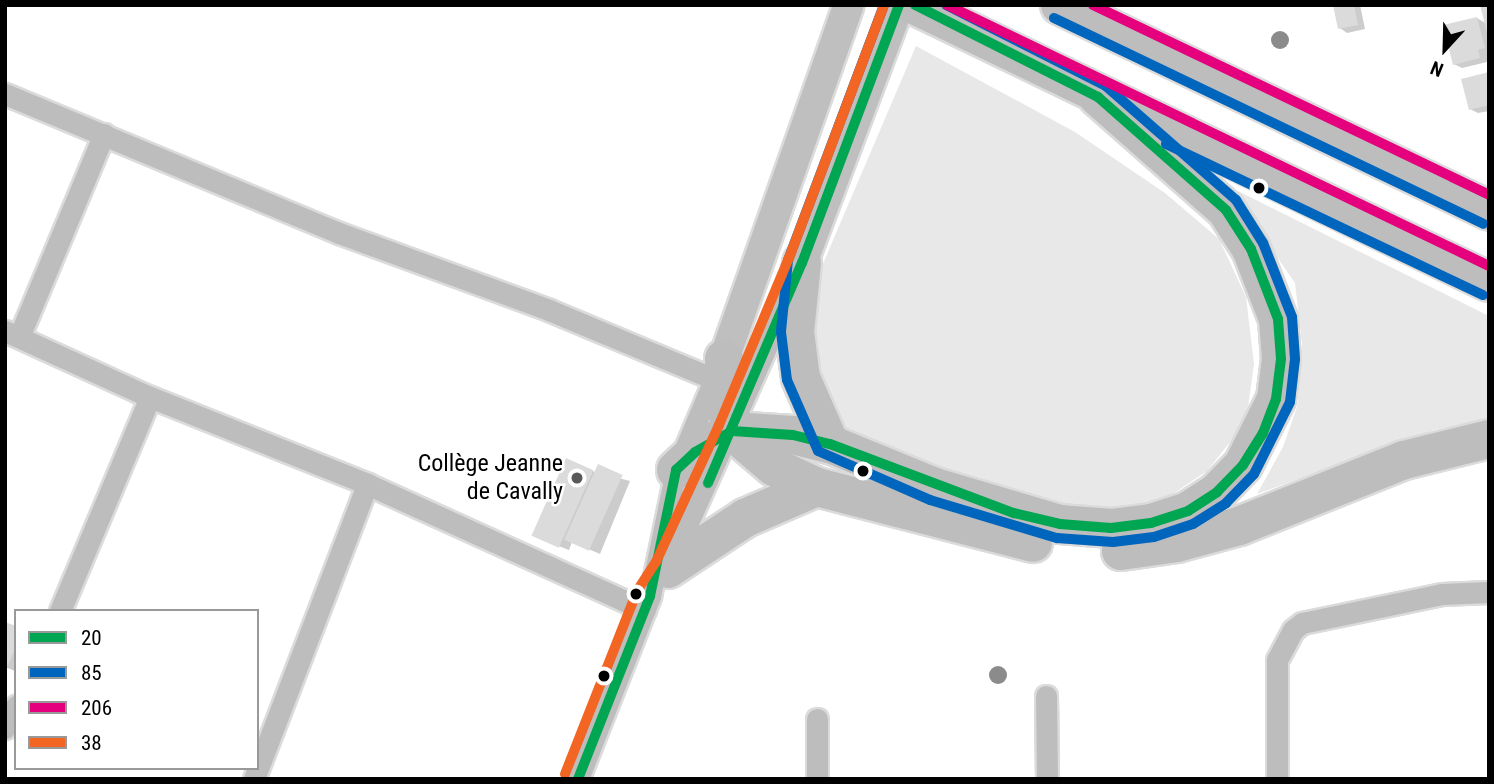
<!DOCTYPE html>
<html>
<head>
<meta charset="utf-8">
<style>
  body { margin:0 }
  #map { position:relative; width:1494px; height:784px; overflow:hidden; background:#fff; font-family:"Roboto Condensed",sans-serif }
  div>[style] { position:absolute }
  [style*='--x'] { left:calc(var(--x)*1px); top:calc(var(--y)*1px); width:calc(var(--w)*1px); rotate:calc(var(--a)*1deg) }
  .green>* { inset:0; background:#e8e8e8 }
  .shadow>* { inset:0; background:#0003 }
  .building>* { inset:0; background:#dbdbdb; transform-origin:0 0 }
  .roads { filter:drop-shadow(2px 0 #dbdbdb) drop-shadow(-2px 0 #dbdbdb) drop-shadow(0 2px #dbdbdb) drop-shadow(0 -2px #dbdbdb) }
  .street>* { height:21px; margin:-10.5px; padding:0 10.5px; transform-origin:10.5px; border-radius:10.5px; background:#bdbdbd }
  .secondary>* { height:30px; margin:-15px; padding:0 15px; transform-origin:15px; border-radius:15px; background:#bfbfbf }
  .highway>* { height:38px; margin:-19px; padding:0 19px; transform-origin:19px; border-radius:19px; background:#bdbdbd }
  .bus-1>* { height:10px; margin:-5px; padding:0 5px; transform-origin:5px; border-radius:5px; background:#00a651 }
  .bus-2>* { height:10px; margin:-5px; padding:0 5px; transform-origin:5px; border-radius:5px; background:#0065bd }
  .bus-3>* { height:10px; margin:-5px; padding:0 5px; transform-origin:5px; border-radius:5px; background:#e5007d }
  .bus-4>* { height:10px; margin:-5px; padding:0 5px; transform-origin:5px; border-radius:5px; background:#f26522 }
  .trees>* { width:18px; height:18px; margin:-9px; border-radius:50%; background:#8b8b8b }
  .dots>* { width:19px; height:19px; translate:-50% -50%; box-sizing:border-box; border:4px solid #fff; border-radius:50% }
  span { translate:-50% -50%; white-space:nowrap; text-align:center; line-height:1.15; -webkit-text-stroke:5px #fff; paint-order:stroke }
  .poi-label { font-size:24px; color:#000 }
  .right { translate:-100% -50%; text-align:right }
  .frame { position:absolute; inset:0; border:7px solid #000; pointer-events:none }
  .legend { position:absolute; left:14px; top:609px; width:245px; height:161px; box-sizing:border-box; background:#fff; border:2px solid #999; margin:0; padding:9px 12px; list-style:none; font-size:21px; color:#000 }
  .legend li { display:flex; align-items:center; gap:14px; height:35px }
  .legend b { width:35px; border:2px solid #999 }
  .north { position:absolute; left:1410px; top:14px; width:70px; height:70px; -webkit-text-stroke:5px #fff; paint-order:stroke; rotate:202deg; font-size:19px; font-weight:700; line-height:28px; text-align:center; color:#000 }
  .north::after { content:''; display:block; margin:auto; width:24px; height:32px; background:#000; clip-path:polygon(50% 0,100% 100%,50% 72%,0 100%) }
</style>
</head>
<body>
<div id="map">
  <div class="green">
    <div style="clip-path:polygon(916px 46px,1075px 132px,1165px 193px,1219px 239px,1246px 297px,1254px 364px,1246px 422px,1207px 471px,1158px 504px,1100px 519px,1041px 512px,835px 426px,806px 333px,819px 273px)"></div>
    <div style="clip-path:polygon(1228px 186px,1489px 316px,1489px 420px,1434px 430px,1257px 494px,1283px 447px,1297px 407px,1302px 344px,1295px 283px)"></div>
  </div>
  <div class="shadow">
    <div style="clip-path:polygon(1334px 5px,1360px 5px,1365px 29px,1347px 33px,1340px 28px)"></div>
    <div style="clip-path:polygon(1489px 5px,1487px 62px,1462px 68px,1454px 64px,1477px 18px,1487px 24px)"></div>
    <div style="clip-path:polygon(1489px 74px,1489px 111px,1478px 113px,1470px 109px)"></div>
    <div style="clip-path:polygon(592px 471px,630px 481px,600px 554px,572px 542px,569px 550px,543px 540px)"></div>
    <div style="clip-path:polygon(16px 628px,16px 669px,15px 671px,5px 667px)"></div>
  </div>
  <div class="building">
    <div style="clip-path:polygon(1333px 5px,1354px 5px,1358px 25px,1338px 29px)"></div>
    <div style="clip-path:polygon(1480px 5px,1489px 5px,1489px 35px,1488px 36px)"></div>
    <div style="clip-path:polygon(1477px 17px,1485px 48px,1478px 50px,1480px 58px,1453px 65px,1443px 25px)"></div>
    <div style="clip-path:polygon(1489px 72px,1489px 105px,1469px 110px,1461px 79px)"></div>
    <div style="left:566px;top:458px;width:30px;height:85px;rotate:24deg"></div>
    <div style="left:598px;top:464px;width:27px;height:83px;rotate:24deg"></div>
    <div style="clip-path:polygon(5px 622px,16px 626px,16px 647px,5px 672px)"></div>
  </div>
  <div class="roads">
    <div class="street">
      <div style="--x:5;--y:94;--w:362;--a:22.6"></div>
      <div style="--x:339;--y:233;--w:224;--a:20.1"></div>
      <div style="--x:549;--y:310;--w:179;--a:22.7"></div>
      <div style="--x:5;--y:331;--w:159;--a:24.5"></div>
      <div style="--x:150;--y:397;--w:234;--a:21.8"></div>
      <div style="--x:367;--y:484;--w:305;--a:24.4"></div>
      <div style="--x:19;--y:337;--w:220;--a:-67.3"></div>
      <div style="--x:671;--y:561;--w:286;--a:-66"></div>
      <div style="--x:60;--y:611;--w:232;--a:-67.2"></div>
      <div style="--x:1046;--y:696;--w:83;--a:89.3"></div>
      <div style="--x:5;--y:728;--w:25;--a:-63"></div>
      <div style="--x:254;--y:779;--w:316;--a:-69"></div>
      <div style="--x:578;--y:779;--w:197;--a:-68.5"></div>
      <div style="--x:650;--y:596;--w:129;--a:-78.3"></div>
      <div style="--x:676;--y:470;--w:105;--a:-67.1"></div>
      <div style="--x:817;--y:779;--w:60;--a:-90"></div>
      <div style="--x:1277;--y:779;--w:119;--a:-90"></div>
      <div style="--x:1277;--y:660;--w:34;--a:-62"></div>
      <div style="--x:1293;--y:630;--w:11;--a:-38"></div>
      <div style="--x:1302;--y:623;--w:143;--a:-11.7"></div>
      <div style="--x:1442;--y:594;--w:47;--a:-2.4"></div>
    </div>
    <div class="secondary">
      <div style="--x:802;--y:263;--w:276;--a:-69.4"></div>
      <div style="--x:724;--y:359;--w:375;--a:-70.6"></div>
    </div>
    <div class="highway">
      <div style="--x:914;--y:5;--w:638;--a:25.72"></div>
      <div style="--x:1060;--y:5;--w:476;--a:25.6"></div>
      <div style="--x:802;--y:263;--w:69;--a:95.8"></div>
      <div style="--x:795;--y:332;--w:46;--a:82.6"></div>
      <div style="--x:801;--y:378;--w:72;--a:66.3"></div>
      <div style="--x:724;--y:359;--w:44;--a:88.7"></div>
      <div style="--x:725;--y:403;--w:29;--a:76"></div>
      <div style="--x:732;--y:431;--w:55;--a:40.6"></div>
      <div style="--x:774;--y:467;--w:47;--a:24.9"></div>
      <div style="--x:817;--y:487;--w:223;--a:14.5"></div>
      <div style="--x:676;--y:470;--w:26;--a:-43"></div>
      <div style="--x:695;--y:452;--w:43;--a:-29.6"></div>
      <div style="--x:732;--y:431;--w:61;--a:3.8"></div>
      <div style="--x:793;--y:435;--w:38;--a:14"></div>
      <div style="--x:830;--y:444;--w:113;--a:22.3"></div>
      <div style="--x:935;--y:487;--w:130;--a:16.5"></div>
      <div style="--x:1060;--y:524;--w:51;--a:4.5"></div>
      <div style="--x:1111;--y:528;--w:40;--a:-7.1"></div>
      <div style="--x:1151;--y:523;--w:39;--a:-18"></div>
      <div style="--x:1188;--y:511;--w:35;--a:-33"></div>
      <div style="--x:1217;--y:492;--w:37;--a:-46"></div>
      <div style="--x:1243;--y:465;--w:74;--a:-63.4"></div>
      <div style="--x:1276;--y:399;--w:40;--a:-82.9"></div>
      <div style="--x:1281;--y:359;--w:40;--a:-94.3"></div>
      <div style="--x:1278;--y:319;--w:75;--a:-111.1"></div>
      <div style="--x:1251;--y:249;--w:46;--a:-122.7"></div>
      <div style="--x:1226;--y:210;--w:171;--a:-138.6"></div>
      <div style="--x:1121;--y:551;--w:57;--a:-8.1"></div>
      <div style="--x:1177;--y:543;--w:64;--a:-15.3"></div>
      <div style="--x:1239;--y:526;--w:178;--a:-21.8"></div>
      <div style="--x:1404;--y:460;--w:88;--a:-13.9"></div>
      <div style="--x:668;--y:569;--w:92;--a:-33.5"></div>
      <div style="--x:745;--y:518;--w:78;--a:-23.3"></div>
    </div>
  </div>
  <div class="bus-1">
    <div style="--x:708;--y:483;--w:239;--a:-66.9"></div>
    <div style="--x:802;--y:263;--w:276;--a:-69.4"></div>
    <div style="--x:578;--y:779;--w:197;--a:-68.5"></div>
    <div style="--x:650;--y:596;--w:129;--a:-78.3"></div>
    <div style="--x:676;--y:470;--w:26;--a:-43"></div>
    <div style="--x:695;--y:452;--w:43;--a:-29.6"></div>
    <div style="--x:732;--y:431;--w:61;--a:3.8"></div>
    <div style="--x:793;--y:435;--w:38;--a:14"></div>
    <div style="--x:830;--y:444;--w:197;--a:20.6"></div>
    <div style="--x:1014;--y:513;--w:47;--a:13.4"></div>
    <div style="--x:1060;--y:524;--w:51;--a:4.5"></div>
    <div style="--x:1111;--y:528;--w:40;--a:-7.1"></div>
    <div style="--x:1151;--y:523;--w:39;--a:-18"></div>
    <div style="--x:1188;--y:511;--w:35;--a:-33"></div>
    <div style="--x:1217;--y:492;--w:37;--a:-46"></div>
    <div style="--x:1243;--y:465;--w:38;--a:-58"></div>
    <div style="--x:1263;--y:433;--w:36;--a:-69"></div>
    <div style="--x:1276;--y:399;--w:40;--a:-82.9"></div>
    <div style="--x:1281;--y:359;--w:40;--a:-94.3"></div>
    <div style="--x:1278;--y:319;--w:75;--a:-111.1"></div>
    <div style="--x:1251;--y:249;--w:46;--a:-122.7"></div>
    <div style="--x:1226;--y:210;--w:171;--a:-138.6"></div>
    <div style="--x:1098;--y:97;--w:205;--a:-153.3"></div>
  </div>
  <div class="bus-2">
    <div style="--x:884;--y:5;--w:272;--a:110.6"></div>
    <div style="--x:788;--y:260;--w:72;--a:95.6"></div>
    <div style="--x:781;--y:332;--w:48;--a:82.9"></div>
    <div style="--x:787;--y:380;--w:77;--a:66.4"></div>
    <div style="--x:818;--y:451;--w:122;--a:23.6"></div>
    <div style="--x:930;--y:500;--w:133;--a:16.7"></div>
    <div style="--x:1057;--y:538;--w:56;--a:4.1"></div>
    <div style="--x:1113;--y:542;--w:41;--a:-7"></div>
    <div style="--x:1154;--y:537;--w:41;--a:-18.4"></div>
    <div style="--x:1193;--y:524;--w:39;--a:-32"></div>
    <div style="--x:1226;--y:503;--w:40;--a:-46"></div>
    <div style="--x:1254;--y:474;--w:80;--a:-63.4"></div>
    <div style="--x:1290;--y:402;--w:43;--a:-83.4"></div>
    <div style="--x:1295;--y:359;--w:42;--a:-94.1"></div>
    <div style="--x:1292;--y:317;--w:79;--a:-111.4"></div>
    <div style="--x:1263;--y:243;--w:51;--a:-122.1"></div>
    <div style="--x:1236;--y:200;--w:173;--a:-138.8"></div>
    <div style="--x:1106;--y:86;--w:179;--a:-153.1"></div>
    <div style="--x:1054;--y:18;--w:476;--a:25.6"></div>
    <div style="--x:1166;--y:144;--w:351;--a:25.5"></div>
  </div>
  <div class="bus-3">
    <div style="--x:947;--y:5;--w:602;--a:25.71"></div>
    <div style="--x:1093;--y:5;--w:439;--a:25.6"></div>
  </div>
  <div class="bus-4">
    <div style="--x:565;--y:774;--w:197;--a:-68.5"></div>
    <div style="--x:637;--y:591;--w:35;--a:-57"></div>
    <div style="--x:656;--y:562;--w:151;--a:-65.3"></div>
    <div style="--x:719;--y:425;--w:181;--a:-67.3"></div>
    <div style="--x:789;--y:258;--w:270;--a:-69.4"></div>
  </div>
  <div class="trees">
    <div style="left:1280px;top:40px"></div>
    <div style="left:998px;top:675px"></div>
  </div>
  <div class="dots">
    <div style="left:1259px;top:188px;background:#000"></div>
    <div style="left:863px;top:471px;background:#000"></div>
    <div style="left:577px;top:478px;background:#595959"></div>
    <div style="left:636px;top:594px;background:#000"></div>
    <div style="left:604px;top:676px;background:#000"></div>
  </div>
  <div class="poi-label">
    <span class="right" style="left:563px;top:478px">Collège Jeanne<br>de Cavally</span>
  </div>
  <div class="frame"></div>
  <ul class="legend">
  <li><b style="height:9px;background:#00a651"></b>20</li>
  <li><b style="height:9px;background:#0065bd"></b>85</li>
  <li><b style="height:9px;background:#e5007d"></b>206</li>
  <li><b style="height:9px;background:#f26522"></b>38</li>
  </ul>
  <div class="north">N</div>
</div>
</body>
</html>
